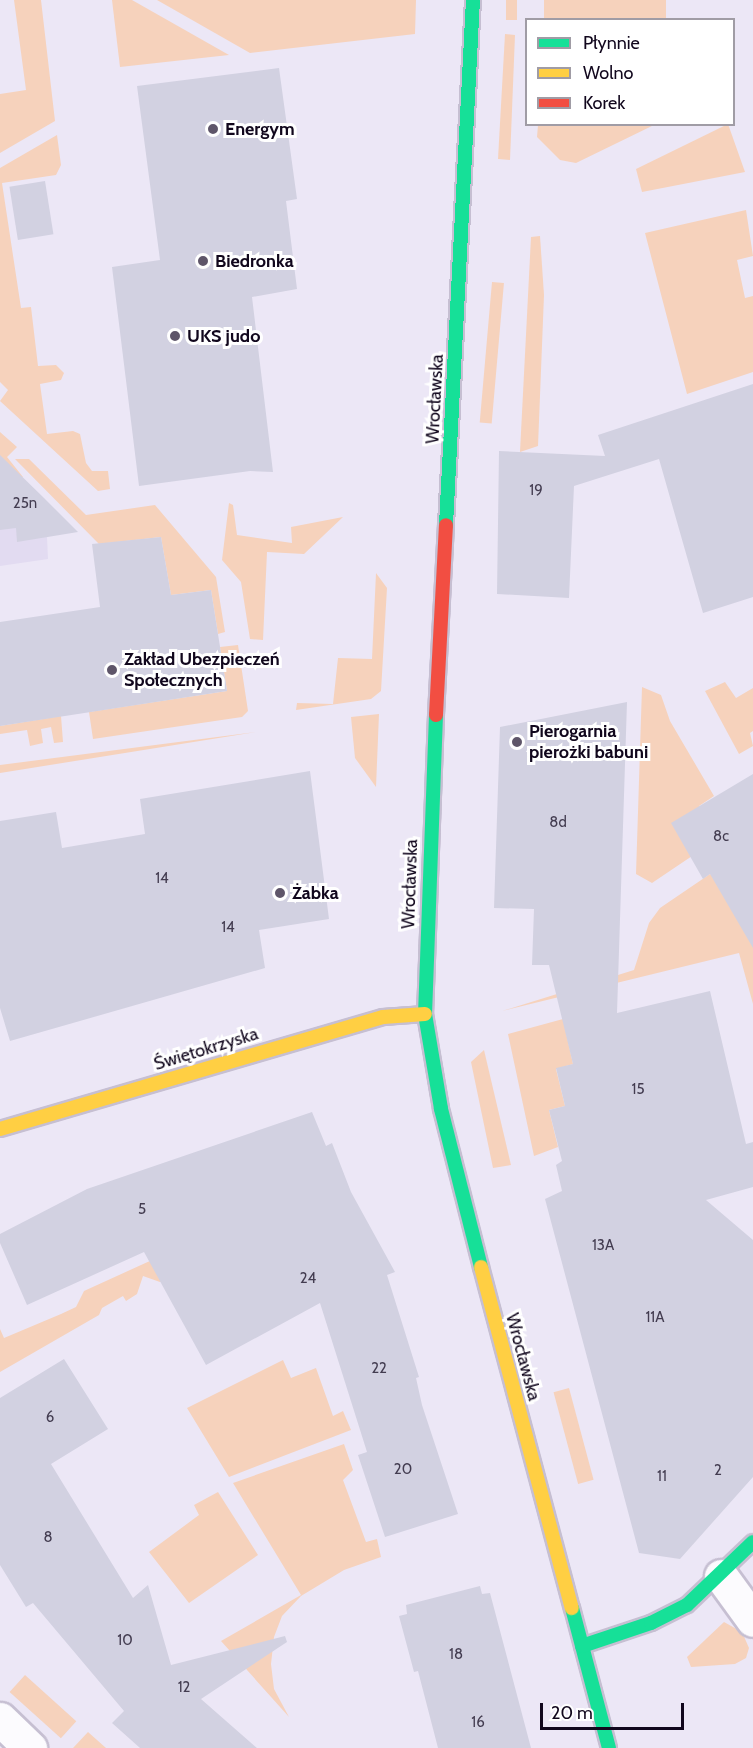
<!DOCTYPE html>
<html>
<head>
<meta charset="utf-8">
<style>
  body { margin:0 }
  #map { position:relative; width:753px; height:1748px; overflow:hidden; background:#ece7f6; font-family:Cabin,sans-serif }
  div>[style] { position:absolute }
  [style*='--x'] { left:calc(var(--x)*1px); top:calc(var(--y)*1px); width:calc(var(--w)*1px); rotate:calc(var(--a)*1deg) }
  .built>* { inset:0; background:#e2dbf1 }
  .green>* { inset:0; background:#f6d2bc; transform-origin:0 0 }
  .building>* { inset:0; background:#d2d1e1; transform-origin:0 0 }
  .roads { filter:drop-shadow(2px 0 #c6bfd2) drop-shadow(-2px 0 #c6bfd2) drop-shadow(0 2px #c6bfd2) drop-shadow(0 -2px #c6bfd2) }
  .street>* { height:33px; margin:-16.5px; padding:0 16.5px; transform-origin:16.5px; border-radius:16.5px; background:#fcfbfe }
  .fast>* { height:14px; margin:-7px; padding:0 7px; transform-origin:7px; border-radius:7px; background:#16e098 }
  .slow>* { height:14px; margin:-7px; padding:0 7px; transform-origin:7px; border-radius:7px; background:#ffcf43 }
  .jam>* { height:14px; margin:-7px; padding:0 7px; transform-origin:7px; border-radius:7px; background:#f24e42 }
  .dots>* { width:16px; height:16px; translate:-50% -50%; box-sizing:border-box; border:3px solid #fff; border-radius:50% }
  span { translate:-50% -50%; white-space:nowrap; text-align:center; line-height:1.15; -webkit-text-stroke:6px #fff; paint-order:stroke }
  .number-label { font-size:15px; color:#433c50 }
  .number-label span { -webkit-text-stroke-width:0 }
  .poi-label { font-size:18px; color:#11071d; font-weight:700 }
  .left { translate:0 -50%; text-align:left }
  .street-label { font-size:18px; color:#11071d }
  .legend { position:absolute; left:525px; top:18px; width:210px; height:108px; box-sizing:border-box; background:#fff; border:2px solid #a09ca5; margin:0; padding:8px 10px; list-style:none; font-size:18px; color:#11071d }
  .legend li { display:flex; align-items:center; gap:12px; height:30px }
  .legend b { width:30px; border:2px solid #a09ca5 }
  .scale { position:absolute; left:540px; top:1703px; width:144px; height:27px; box-sizing:border-box; border:3px solid #11071d; border-top:0; padding-left:8px; font-size:18px; line-height:21px; white-space:nowrap; color:#11071d; -webkit-text-stroke:4px #fff; paint-order:stroke }
</style>
</head>
<body>
<div id="map">
  <div class="built">
    <div style="clip-path:polygon(0 480px,47px 537px,48px 559px,0 566px)"></div>
  </div>
  <div class="green">
    <div style="clip-path:polygon(14px 0,41px 0,55px 121px,0 153px,0 94px,26px 90px)"></div>
    <div style="clip-path:polygon(112px 0,132px 0,229px 55px,120px 67px)"></div>
    <div style="clip-path:polygon(157px 0,416px 0,415px 34px,250px 53px)"></div>
    <div style="left:506px;top:0;width:11px;height:20px"></div>
    <div style="left:544px;top:0;width:122px;height:19px"></div>
    <div style="clip-path:polygon(505px 34px,515px 35px,510px 160px,498px 159px)"></div>
    <div style="clip-path:polygon(728px 124px,745px 172px,642px 192px,636px 169px)"></div>
    <div style="clip-path:polygon(538px 125px,538px 124px,654px 125px,576px 163px,560px 160px,537px 137px)"></div>
    <div style="clip-path:polygon(57px 135px,61px 165px,56px 175px,2px 183px,21px 308px,31px 307px,38px 366px,56px 365px,64px 373px,61px 380px,40px 384px,47px 434px,73px 431px,80px 434px,86px 463px,92px 471px,108px 471px,110px 489px,98px 491px,0 401px,8px 390px,0 382px,0 168px)"></div>
    <div style="clip-path:polygon(746px 210px,753px 256px,737px 260px,745px 298px,753px 296px,753px 372px,687px 394px,645px 233px)"></div>
    <div style="clip-path:polygon(540px 236px,544px 295px,538px 446px,520px 452px,531px 237px)"></div>
    <div style="left:492px;top:282px;width:12px;height:141px;rotate:5deg"></div>
    <div style="clip-path:polygon(0 432px,17px 447px,7px 457px,23px 477px,0 480px)"></div>
    <div style="clip-path:polygon(15px 459px,29px 459px,86px 515px,155px 505px,216px 577px,225px 632px,218px 634px,211px 590px,171px 595px,161px 537px,99px 544px)"></div>
    <div style="clip-path:polygon(229px 503px,233px 505px,237px 535px,292px 543px,291px 527px,343px 517px,304px 554px,267px 552px,263px 640px,250px 639px,241px 582px,222px 560px)"></div>
    <div style="clip-path:polygon(376px 573px,387px 588px,381px 691px,371px 699px,296px 710px,297px 703px,333px 704px,338px 658px,372px 659px)"></div>
    <div style="clip-path:polygon(238px 645px,248px 711px,242px 717px,93px 739px,89px 712px,227px 691px,220px 647px)"></div>
    <div style="clip-path:polygon(725px 682px,736px 698px,753px 688px,753px 731px,750px 733px,753px 746px,739px 754px,705px 691px)"></div>
    <div style="clip-path:polygon(642px 687px,661px 695px,670px 721px,714px 796px,699px 806px,698px 852px,652px 883px,636px 874px)"></div>
    <div style="clip-path:polygon(379px 714px,376px 787px,355px 758px,351px 717px)"></div>
    <div style="clip-path:polygon(61px 716px,63px 742px,54px 743px,51px 727px,41px 729px,43px 743px,30px 746px,27px 730px,0 734px,0 726px)"></div>
    <div style="clip-path:polygon(256px 732px,0 773px,0 765px)"></div>
    <div style="clip-path:polygon(710px 874px,753px 897px,753px 1004px,739px 953px,502px 1011px,634px 970px,649px 923px,660px 908px)"></div>
    <div style="clip-path:polygon(563px 1019px,573px 1064px,556px 1069px,565px 1106px,549px 1110px,558px 1147px,534px 1156px,508px 1034px)"></div>
    <div style="clip-path:polygon(484px 1050px,511px 1165px,493px 1168px,471px 1062px)"></div>
    <div style="clip-path:polygon(152px 1260px,199px 1261px,160px 1282px,143px 1276px,137px 1294px,126px 1301px,123px 1296px,102px 1308px,99px 1315px,0 1372px,0 1329px,4px 1338px,61px 1314px,76px 1307px,84px 1291px)"></div>
    <div style="clip-path:polygon(283px 1360px,291px 1378px,316px 1368px,333px 1416px,343px 1411px,351px 1430px,229px 1477px,187px 1408px)"></div>
    <div style="left:569px;top:1388px;width:95px;height:16px;rotate:75deg"></div>
    <div style="clip-path:polygon(344px 1444px,353px 1470px,343px 1480px,366px 1542px,377px 1539px,381px 1557px,344px 1570px,301px 1596px,282px 1616px,274px 1637px,271px 1664px,274px 1689px,289px 1717px,221px 1641px,301px 1595px,233px 1483px)"></div>
    <div style="clip-path:polygon(218px 1492px,258px 1555px,189px 1603px,149px 1552px,199px 1515px,194px 1505px)"></div>
    <div style="clip-path:polygon(724px 1622px,742px 1632px,749px 1648px,746px 1658px,735px 1664px,691px 1667px,687px 1657px)"></div>
    <div style="left:25px;top:1675px;width:69px;height:23px;rotate:42deg"></div>
    <div style="clip-path:polygon(88px 1732px,106px 1748px,73px 1748px)"></div>
  </div>
  <div class="building">
    <div style="clip-path:polygon(279px 68px,297px 199px,286px 201px,297px 289px,252px 297px,273px 472px,250px 471px,139px 486px,112px 267px,160px 260px,137px 86px)"></div>
    <div style="left:45px;top:181px;width:54px;height:36px;rotate:81deg"></div>
    <div style="clip-path:polygon(753px 384px,753px 597px,703px 613px,659px 459px,574px 486px,569px 598px,497px 594px,499px 451px,605px 456px,598px 435px)"></div>
    <div style="clip-path:polygon(0 455px,44px 498px,78px 532px,17px 542px,16px 528px,0 530px)"></div>
    <div style="clip-path:polygon(161px 537px,171px 595px,211px 590px,227px 691px,0 726px,0 622px,100px 607px,92px 544px)"></div>
    <div style="clip-path:polygon(627px 702px,617px 1013px,710px 991px,746px 1144px,753px 1142px,753px 1187px,706px 1200px,753px 1240px,753px 1477px,680px 1559px,639px 1553px,545px 1199px,562px 1191px,556px 1165px,562px 1161px,549px 1110px,565px 1106px,556px 1068px,573px 1064px,549px 965px,532px 965px,534px 909px,494px 908px,500px 727px)"></div>
    <div style="clip-path:polygon(310px 771px,329px 919px,259px 930px,265px 968px,10px 1041px,0 1008px,0 821px,56px 812px,62px 848px,145px 834px,140px 799px)"></div>
    <div style="clip-path:polygon(753px 774px,753px 948px,710px 874px,703px 879px,671px 823px)"></div>
    <div style="clip-path:polygon(312px 1112px,326px 1146px,332px 1143px,351px 1192px,395px 1272px,387px 1275px,419px 1377px,416px 1378px,422px 1405px,458px 1514px,385px 1537px,358px 1455px,367px 1452px,320px 1303px,206px 1365px,144px 1252px,27px 1305px,0 1243px,0 1234px,87px 1189px)"></div>
    <div style="clip-path:polygon(64px 1359px,108px 1429px,51px 1464px,133px 1598px,148px 1585px,171px 1665px,285px 1636px,287px 1642px,201px 1699px,257px 1748px,140px 1748px,112px 1723px,124px 1711px,33px 1603px,26px 1607px,0 1565px,0 1398px)"></div>
    <div style="clip-path:polygon(480px 1586px,482px 1594px,490px 1593px,531px 1748px,438px 1748px,418px 1671px,414px 1672px,399px 1616px,407px 1614px,406px 1605px)"></div>
  </div>
  <div class="roads">
    <div class="street">
      <div style="--x:721;--y:1576;--w:54;--a:54"></div>
      <div style="--x:0;--y:1719;--w:42;--a:44"></div>
    </div>
    <div class="fast">
      <div style="--x:446;--y:525;--w:526;--a:-87.06"></div>
      <div style="--x:436;--y:715;--w:299;--a:92.1"></div>
      <div style="--x:425;--y:1014;--w:96;--a:80.4"></div>
      <div style="--x:441;--y:1109;--w:163;--a:75.8"></div>
      <div style="--x:572;--y:1608;--w:145;--a:75.2"></div>
      <div style="--x:582;--y:1646;--w:73;--a:-18.4"></div>
      <div style="--x:651;--y:1623;--w:40;--a:-26.6"></div>
      <div style="--x:687;--y:1605;--w:91;--a:-43.7"></div>
    </div>
    <div class="slow">
      <div style="--x:0;--y:1129;--w:399;--a:-16.3"></div>
      <div style="--x:383;--y:1017;--w:42;--a:-4.1"></div>
      <div style="--x:481;--y:1267;--w:353;--a:75.1"></div>
    </div>
    <div class="jam">
      <div style="--x:436;--y:715;--w:190;--a:-87"></div>
    </div>
  </div>
  <div class="dots">
    <div style="left:213px;top:129px;background:#5e5569"></div>
    <div style="left:203px;top:261px;background:#5e5569"></div>
    <div style="left:175px;top:336px;background:#5e5569"></div>
    <div style="left:112px;top:670px;background:#5e5569"></div>
    <div style="left:517px;top:742px;background:#5e5569"></div>
    <div style="left:280px;top:893px;background:#5e5569"></div>
  </div>
  <div class="number-label">
    <span style="left:536px;top:491px">19</span>
    <span style="left:25px;top:504px">25n</span>
    <span style="left:558px;top:823px">8d</span>
    <span style="left:721px;top:837px">8c</span>
    <span style="left:162px;top:879px">14</span>
    <span style="left:228px;top:928px">14</span>
    <span style="left:638px;top:1090px">15</span>
    <span style="left:142px;top:1210px">5</span>
    <span style="left:603px;top:1246px">13A</span>
    <span style="left:308px;top:1279px">24</span>
    <span style="left:655px;top:1318px">11A</span>
    <span style="left:379px;top:1369px">22</span>
    <span style="left:50px;top:1418px">6</span>
    <span style="left:403px;top:1470px">20</span>
    <span style="left:718px;top:1471px">2</span>
    <span style="left:662px;top:1477px">11</span>
    <span style="left:48px;top:1538px">8</span>
    <span style="left:125px;top:1641px">10</span>
    <span style="left:456px;top:1655px">18</span>
    <span style="left:184px;top:1688px">12</span>
    <span style="left:478px;top:1723px">16</span>
  </div>
  <div class="poi-label">
    <span class="left" style="left:225px;top:129px">Energym</span>
    <span class="left" style="left:215px;top:261px">Biedronka</span>
    <span class="left" style="left:187px;top:336px">UKS judo</span>
    <span class="left" style="left:124px;top:670px">Zakład Ubezpieczeń<br>Społecznych</span>
    <span class="left" style="left:529px;top:742px">Pierogarnia<br>pierożki babuni</span>
    <span class="left" style="left:292px;top:893px">Żabka</span>
  </div>
  <div class="street-label">
    <span style="left:435px;top:399px;rotate:-87deg">Wrocławska</span>
    <span style="left:410px;top:884px;rotate:-88deg">Wrocławska</span>
    <span style="left:206px;top:1049px;rotate:-17deg">Świętokrzyska</span>
    <span style="left:523px;top:1357px;rotate:75deg">Wrocławska</span>
  </div>
  <ul class="legend">
  <li><b style="height:8px;background:#16e098"></b>Płynnie</li>
  <li><b style="height:8px;background:#ffcf43"></b>Wolno</li>
  <li><b style="height:8px;background:#f24e42"></b>Korek</li>
  </ul>
  <div class="scale">20 m</div>
</div>
</body>
</html>
